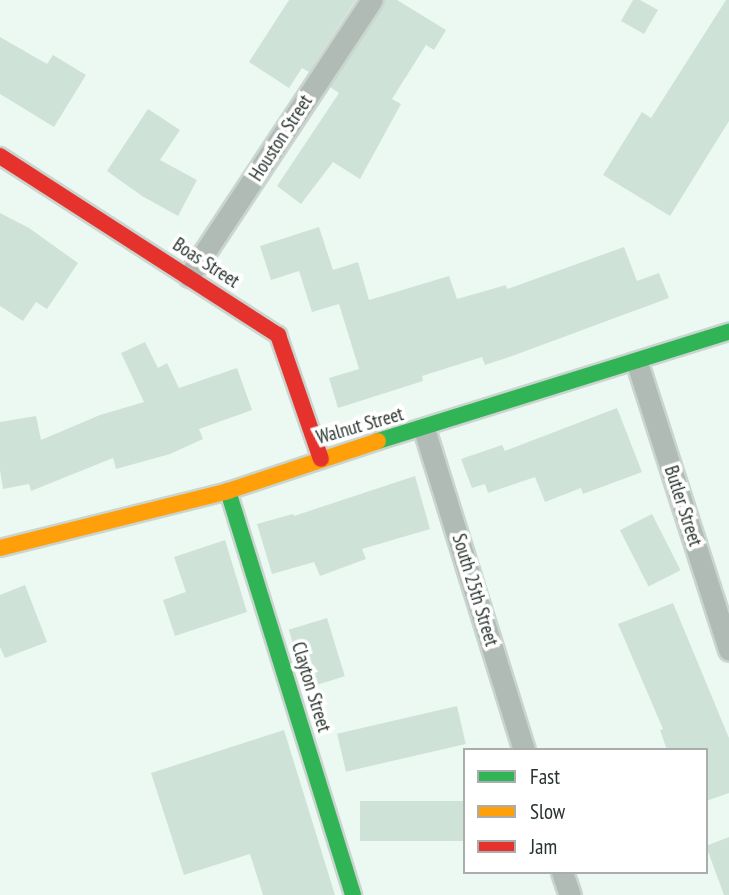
<!DOCTYPE html>
<html>
<head>
<meta charset="utf-8">
<style>
  body { margin:0 }
  #map { position:relative; width:729px; height:895px; overflow:hidden; background:#ecf9f2; font-family:"PT Sans Narrow",sans-serif }
  div>[style] { position:absolute }
  [style*='--x'] { left:calc(var(--x)*1px); top:calc(var(--y)*1px); width:calc(var(--w)*1px); rotate:calc(var(--a)*1deg) }
  .building>* { inset:0; background:#cfe2d8; transform-origin:0 0 }
  .roads { filter:drop-shadow(2px 0 #cad5cf) drop-shadow(-2px 0 #cad5cf) drop-shadow(0 2px #cad5cf) drop-shadow(0 -2px #cad5cf) }
  .street>* { height:21px; margin:-10.5px; padding:0 10.5px; transform-origin:10.5px; border-radius:10.5px; background:#b0bbb5 }
  .fast>* { height:16px; margin:-8px; padding:0 8px; transform-origin:8px; border-radius:8px; background:#30b455 }
  .slow>* { height:16px; margin:-8px; padding:0 8px; transform-origin:8px; border-radius:8px; background:#ff9f0a }
  .jam>* { height:16px; margin:-8px; padding:0 8px; transform-origin:8px; border-radius:8px; background:#e5322d }
  span { translate:-50% -50%; white-space:nowrap; text-align:center; line-height:1.15; -webkit-text-stroke:7px #fff; paint-order:stroke }
  .street-label { font-size:19px; color:#28332d }
  .legend { position:absolute; left:463px; top:748px; width:245px; height:126px; box-sizing:border-box; background:#fff; border:2px solid #a9adab; margin:0; padding:9px 12px; list-style:none; font-size:21px; color:#28332d }
  .legend li { display:flex; align-items:center; gap:14px; height:35px }
  .legend b { width:35px; border:2px solid #a9adab }
</style>
</head>
<body>
<div id="map">
  <div class="building">
    <div style="clip-path:polygon(289px 0,356px 0,309px 72px,302px 68px,289px 88px,249px 62px)"></div>
    <div style="clip-path:polygon(385px 0,397px 0,446px 30px,434px 50px,426px 45px,392px 99px,401px 104px,360px 179px,333px 162px,301px 204px,277px 186px,339px 93px,330px 87px)"></div>
    <div style="clip-path:polygon(633px 0,640px 0,658px 10px,644px 34px,621px 21px)"></div>
    <div style="clip-path:polygon(726px 0,729px 0,729px 121px,670px 216px,603px 175px,642px 112px,651px 118px)"></div>
    <div style="clip-path:polygon(0 37px,47px 64px,53px 55px,86px 75px,54px 127px,0 94px)"></div>
    <div style="clip-path:polygon(148px 109px,180px 130px,160px 160px,197px 180px,178px 216px,142px 196px,107px 171px)"></div>
    <div style="clip-path:polygon(0 213px,29px 228px,78px 263px,47px 309px,36px 302px,23px 321px,0 306px)"></div>
    <div style="clip-path:polygon(319px 227px,333px 270px,358px 262px,369px 300px,449px 276px,457px 299px,506px 285px,507px 289px,624px 247px,637px 281px,659px 273px,669px 298px,512px 356px,485px 365px,482px 357px,422px 376px,423px 381px,338px 408px,329px 378px,359px 369px,339px 304px,312px 312px,299px 271px,271px 280px,260px 246px)"></div>
    <div style="clip-path:polygon(145px 342px,158px 368px,167px 363px,179px 388px,237px 368px,252px 410px,199px 429px,203px 439px,170px 454px,116px 469px,113px 458px,31px 491px,29px 484px,3px 489px,0 470px,0 422px,36px 416px,41px 440px,100px 415px,144px 402px,121px 353px)"></div>
    <div style="clip-path:polygon(617px 408px,642px 472px,583px 494px,581px 488px,545px 502px,535px 477px,488px 493px,485px 484px,472px 488px,461px 459px,502px 445px,505px 451px)"></div>
    <div style="clip-path:polygon(415px 476px,430px 529px,362px 549px,366px 559px,320px 576px,314px 562px,272px 574px,257px 524px,293px 514px,294px 516px)"></div>
    <div style="left:652px;top:514px;width:63px;height:36px;rotate:63deg"></div>
    <div style="clip-path:polygon(225px 540px,247px 612px,175px 636px,163px 600px,186px 592px,174px 557px)"></div>
    <div style="clip-path:polygon(25px 585px,47px 642px,5px 658px,0 647px,0 595px)"></div>
    <div style="clip-path:polygon(673px 603px,729px 738px,729px 793px,706px 801px,706px 750px,667px 750px,660px 730px,663px 729px,618px 624px)"></div>
    <div style="left:327px;top:618px;width:61px;height:40px;rotate:73deg"></div>
    <div style="left:457px;top:706px;width:39px;height:123px;rotate:77deg"></div>
    <div style="clip-path:polygon(284px 730px,335px 895px,263px 895px,250px 854px,184px 875px,151px 773px)"></div>
    <div style="left:465px;top:801px;width:40px;height:105px;rotate:90deg"></div>
    <div style="clip-path:polygon(729px 837px,729px 895px,724px 895px,706px 846px)"></div>
  </div>
  <div class="roads">
    <div class="street">
      <div style="--x:189;--y:276;--w:331;--a:-56.5"></div>
      <div style="--x:637;--y:363;--w:301;--a:72.2"></div>
      <div style="--x:424;--y:429;--w:336;--a:72.7"></div>
      <div style="--x:562;--y:872;--w:24;--a:71"></div>
    </div>
    <div class="fast">
      <div style="--x:378;--y:441;--w:368;--a:-17.3"></div>
      <div style="--x:228;--y:491;--w:423;--a:72.8"></div>
    </div>
    <div class="slow">
      <div style="--x:0;--y:548;--w:235;--a:-14"></div>
      <div style="--x:228;--y:491;--w:158;--a:-18.4"></div>
    </div>
    <div class="jam">
      <div style="--x:0;--y:156;--w:331;--a:32.8"></div>
      <div style="--x:278;--y:335;--w:131;--a:70.9"></div>
    </div>
  </div>
  <div class="street-label">
    <span style="left:281px;top:138px;rotate:-57deg">Houston Street</span>
    <span style="left:206px;top:263px;rotate:33deg">Boas Street</span>
    <span style="left:360px;top:426px;rotate:-16deg">Walnut Street</span>
    <span style="left:683px;top:506px;rotate:72deg">Butler Street</span>
    <span style="left:475px;top:590px;rotate:73deg">South 25th Street</span>
    <span style="left:311px;top:687px;rotate:73deg">Clayton Street</span>
  </div>
  <ul class="legend">
  <li><b style="height:9px;background:#30b455"></b>Fast</li>
  <li><b style="height:9px;background:#ff9f0a"></b>Slow</li>
  <li><b style="height:9px;background:#e5322d"></b>Jam</li>
  </ul>
</div>
</body>
</html>
